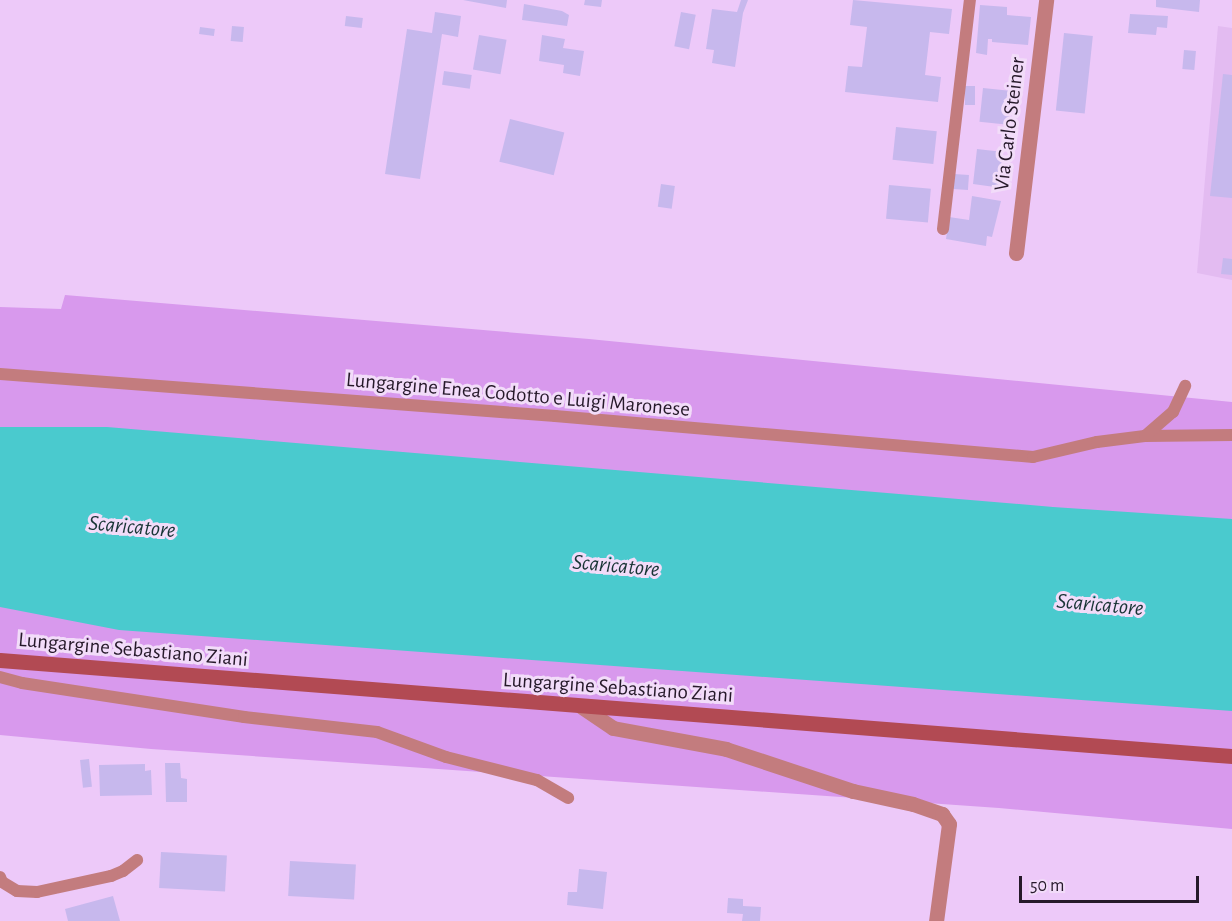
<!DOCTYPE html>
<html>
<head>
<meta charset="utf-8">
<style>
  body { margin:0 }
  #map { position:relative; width:1232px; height:921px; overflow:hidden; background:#edc9f9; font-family:"Alegreya Sans",sans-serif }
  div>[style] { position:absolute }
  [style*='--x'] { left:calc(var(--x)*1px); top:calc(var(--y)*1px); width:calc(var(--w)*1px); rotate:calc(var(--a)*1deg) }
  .built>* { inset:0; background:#e3bbf1 }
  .green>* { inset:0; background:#d899ed }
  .water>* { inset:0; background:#4acace }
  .building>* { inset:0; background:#c7b8ed; transform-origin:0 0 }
  .lane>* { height:12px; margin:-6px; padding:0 6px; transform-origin:6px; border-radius:6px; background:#c37c7e }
  .street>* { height:15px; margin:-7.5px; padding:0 7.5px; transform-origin:7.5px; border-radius:7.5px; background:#c37c7e }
  .secondary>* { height:15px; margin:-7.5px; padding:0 7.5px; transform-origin:7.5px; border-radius:7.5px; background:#b24a53 }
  span { translate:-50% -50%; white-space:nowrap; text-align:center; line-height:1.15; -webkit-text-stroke:6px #f2dcf9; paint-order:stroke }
  .street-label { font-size:21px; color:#26192a }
  .water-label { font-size:22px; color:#183435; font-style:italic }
  .scale { position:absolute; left:1019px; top:876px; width:180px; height:27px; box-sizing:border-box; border:3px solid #26192a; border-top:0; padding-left:8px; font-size:18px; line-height:21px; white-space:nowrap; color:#26192a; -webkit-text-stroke:4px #f2dcf9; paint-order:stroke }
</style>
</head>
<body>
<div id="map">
  <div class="built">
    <div style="clip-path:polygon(1218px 26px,1232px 28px,1232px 280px,1197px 273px)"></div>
  </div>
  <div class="green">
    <div style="clip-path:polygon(65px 295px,589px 339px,1232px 402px,1232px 829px,999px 808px,151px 749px,0 735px,0 307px,61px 309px)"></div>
  </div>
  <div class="water">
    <div style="clip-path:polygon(0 427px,107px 427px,1053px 507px,1232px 519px,1232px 711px,119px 630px,0 607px)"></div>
  </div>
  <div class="building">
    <div style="clip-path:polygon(463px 0,507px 0,506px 8px)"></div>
    <div style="clip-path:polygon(585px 0,602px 0,601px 7px,584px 5px)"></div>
    <div style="clip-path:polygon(741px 0,748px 0,743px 13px,735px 67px,712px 63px,714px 50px,706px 49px,712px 9px,737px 12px)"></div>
    <div style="clip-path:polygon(853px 0,952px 9px,949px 34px,930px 32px,925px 75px,941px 77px,938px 102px,845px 92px,848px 66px,862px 67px,867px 27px,850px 25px)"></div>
    <div style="clip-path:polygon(1156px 0,1200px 0,1199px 12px,1156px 7px)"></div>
    <div style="clip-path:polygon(524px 4px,562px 11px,569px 15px,567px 26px,522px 20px)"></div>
    <div style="clip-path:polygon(980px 5px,1007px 7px,1007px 15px,1031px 17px,1028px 45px,992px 42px,992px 39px,988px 39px,987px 55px,976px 53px)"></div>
    <div style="clip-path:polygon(435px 12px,461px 16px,458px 37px,442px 34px,420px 179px,385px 174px,407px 29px,432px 33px)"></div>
    <div style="left:681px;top:12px;width:15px;height:35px;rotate:11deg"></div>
    <div style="clip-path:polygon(1130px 14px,1168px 16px,1167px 28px,1157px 27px,1156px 35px,1128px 33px)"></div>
    <div style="left:346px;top:16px;width:17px;height:10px;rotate:7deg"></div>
    <div style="left:232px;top:26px;width:12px;height:15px;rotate:5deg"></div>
    <div style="left:200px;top:27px;width:15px;height:7px;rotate:8deg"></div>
    <div style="left:1064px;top:33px;width:29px;height:78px;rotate:6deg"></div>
    <div style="left:479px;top:35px;width:28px;height:35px;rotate:10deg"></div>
    <div style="clip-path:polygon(542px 35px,565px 39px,563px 48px,584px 51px,580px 76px,563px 73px,564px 65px,539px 61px)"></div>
    <div style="left:1184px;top:50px;width:12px;height:19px;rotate:5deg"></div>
    <div style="left:444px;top:71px;width:28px;height:14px;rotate:8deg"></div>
    <div style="clip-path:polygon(1223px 74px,1232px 75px,1232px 198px,1210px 196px)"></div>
    <div style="left:965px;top:86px;width:10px;height:19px"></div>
    <div style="left:983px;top:88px;width:29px;height:34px;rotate:6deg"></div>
    <div style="left:510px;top:119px;width:56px;height:44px;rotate:14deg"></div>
    <div style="left:896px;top:127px;width:41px;height:33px;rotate:6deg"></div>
    <div style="clip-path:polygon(977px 149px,1003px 152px,1001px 167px,1005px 167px,1002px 188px,973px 184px)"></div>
    <div style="left:954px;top:174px;width:15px;height:15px;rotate:4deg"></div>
    <div style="left:661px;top:184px;width:14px;height:23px;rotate:8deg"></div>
    <div style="left:889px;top:185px;width:42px;height:34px;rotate:5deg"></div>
    <div style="clip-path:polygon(972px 196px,1001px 201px,992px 237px,987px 236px,986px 246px,946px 239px,949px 217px,969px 220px)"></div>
    <div style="clip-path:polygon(1223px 258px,1232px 259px,1232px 275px,1221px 274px)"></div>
    <div style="left:89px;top:759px;width:28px;height:9px;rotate:84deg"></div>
    <div style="clip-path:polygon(165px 763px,180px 763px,181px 778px,187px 779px,187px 802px,166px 802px)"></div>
    <div style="clip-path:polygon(145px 764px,145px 771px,151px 770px,152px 795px,100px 796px,99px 765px)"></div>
    <div style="left:161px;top:852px;width:66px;height:36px;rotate:3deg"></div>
    <div style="left:290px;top:861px;width:66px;height:35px;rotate:3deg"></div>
    <div style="clip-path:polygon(579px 869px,607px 872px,603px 909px,567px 905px,568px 892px,577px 892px)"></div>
    <div style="clip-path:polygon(113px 896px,120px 921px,68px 921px,65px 909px)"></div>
    <div style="clip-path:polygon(728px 898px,743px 899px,743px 906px,761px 907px,760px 921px,742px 921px,743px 914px,727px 913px)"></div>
  </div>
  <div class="lane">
    <div style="--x:943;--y:229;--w:231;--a:-83.3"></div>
    <div style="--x:0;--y:374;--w:557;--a:4.33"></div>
    <div style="--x:555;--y:416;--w:480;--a:4.9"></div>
    <div style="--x:1033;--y:457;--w:66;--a:-13.2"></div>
    <div style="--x:1097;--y:442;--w:48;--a:-7.1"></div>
    <div style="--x:1145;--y:436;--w:87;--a:-0.7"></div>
    <div style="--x:1145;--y:436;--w:37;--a:-41"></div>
    <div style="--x:1173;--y:412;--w:29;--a:-65"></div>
    <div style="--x:0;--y:677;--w:23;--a:15"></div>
    <div style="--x:22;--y:683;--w:225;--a:8.7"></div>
    <div style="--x:244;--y:717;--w:134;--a:6.4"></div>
    <div style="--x:377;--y:732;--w:73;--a:19.9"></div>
    <div style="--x:446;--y:757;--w:94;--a:14.2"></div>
    <div style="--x:537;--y:780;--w:36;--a:30"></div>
    <div style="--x:0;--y:877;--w:5;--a:68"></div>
    <div style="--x:2;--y:882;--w:17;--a:31"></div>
    <div style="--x:17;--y:891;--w:20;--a:3"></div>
    <div style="--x:37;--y:892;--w:76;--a:-12.2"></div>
    <div style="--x:111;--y:876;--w:13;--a:-23"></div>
    <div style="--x:123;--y:871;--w:18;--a:-38"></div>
  </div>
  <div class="street">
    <div style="--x:1016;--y:253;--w:255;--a:-83.2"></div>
    <div style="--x:582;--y:707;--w:37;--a:34"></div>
    <div style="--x:613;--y:728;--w:115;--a:10.5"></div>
    <div style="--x:726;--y:749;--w:134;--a:18.3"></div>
    <div style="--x:853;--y:791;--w:61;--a:12.2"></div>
    <div style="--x:913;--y:804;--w:31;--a:19"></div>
    <div style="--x:942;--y:814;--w:12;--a:55"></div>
    <div style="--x:949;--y:824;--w:98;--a:97.6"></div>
  </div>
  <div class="secondary">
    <div style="--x:0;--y:660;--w:1236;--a:4.46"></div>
  </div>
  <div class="street-label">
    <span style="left:1010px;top:124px;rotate:-83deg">Via Carlo Steiner</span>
    <span style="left:518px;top:395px;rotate:5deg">Lungargine Enea Codotto e Luigi Maronese</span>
    <span style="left:133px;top:650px;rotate:5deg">Lungargine Sebastiano Ziani</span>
    <span style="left:618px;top:688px;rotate:4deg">Lungargine Sebastiano Ziani</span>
  </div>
  <div class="water-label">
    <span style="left:132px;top:527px;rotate:5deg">Scaricatore</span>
    <span style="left:616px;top:566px;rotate:5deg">Scaricatore</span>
    <span style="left:1100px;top:605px;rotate:5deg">Scaricatore</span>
  </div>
  <div class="scale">50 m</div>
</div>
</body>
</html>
